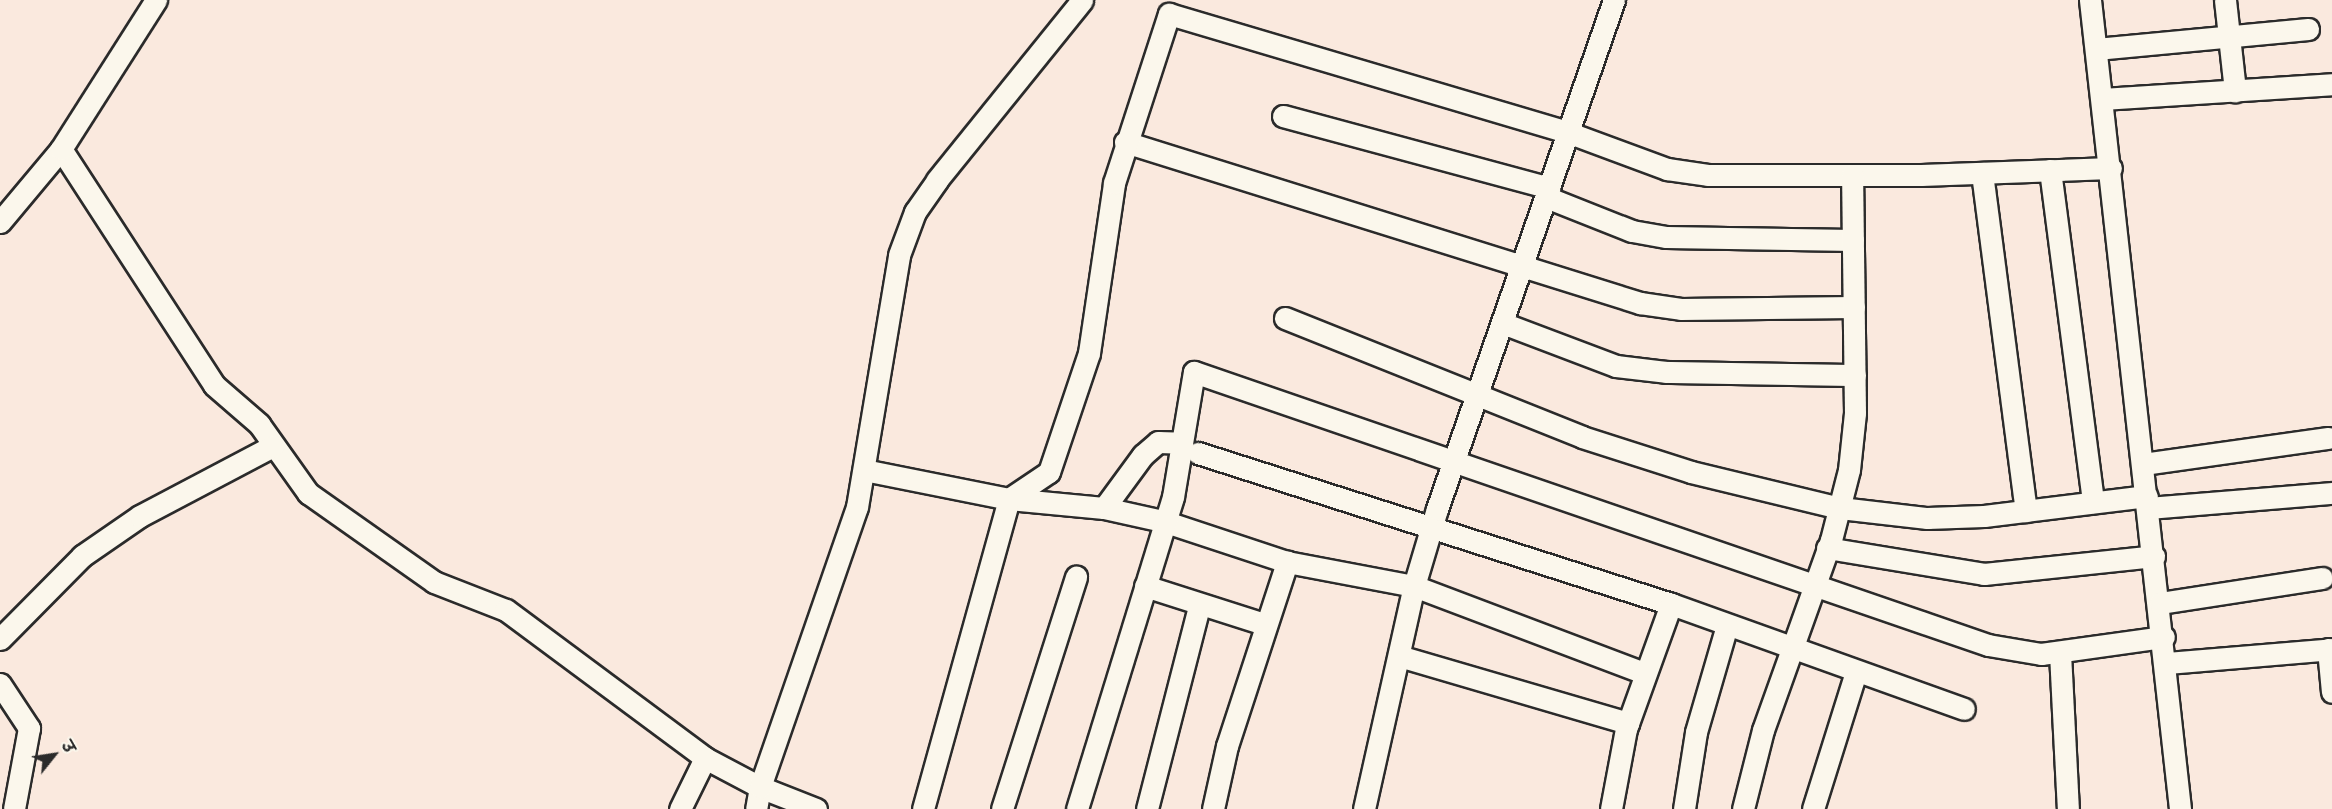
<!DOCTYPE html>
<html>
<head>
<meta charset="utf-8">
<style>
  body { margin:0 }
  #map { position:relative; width:2332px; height:809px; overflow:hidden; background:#fae9de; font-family:"Playpen Sans","Playpen Sans Deva",sans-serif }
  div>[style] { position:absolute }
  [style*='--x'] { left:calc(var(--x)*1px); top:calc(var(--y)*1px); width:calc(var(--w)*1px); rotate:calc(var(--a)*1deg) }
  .roads { filter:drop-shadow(2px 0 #2b2b2b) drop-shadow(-2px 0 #2b2b2b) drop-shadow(0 2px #2b2b2b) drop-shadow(0 -2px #2b2b2b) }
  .street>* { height:21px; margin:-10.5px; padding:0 10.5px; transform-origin:10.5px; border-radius:10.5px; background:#fbf7ec }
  span { translate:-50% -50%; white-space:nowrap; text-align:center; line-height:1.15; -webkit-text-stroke:6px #fbf7ec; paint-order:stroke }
  .north { position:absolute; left:24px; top:725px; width:60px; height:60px; -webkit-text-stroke:4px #fbf7ec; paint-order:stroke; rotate:60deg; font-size:16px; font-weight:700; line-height:24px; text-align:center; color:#2b2b2b }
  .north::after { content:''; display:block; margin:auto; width:21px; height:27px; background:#2b2b2b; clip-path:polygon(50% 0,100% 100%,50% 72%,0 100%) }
</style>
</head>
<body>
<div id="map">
  <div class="roads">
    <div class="street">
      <div style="--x:2090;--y:0;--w:814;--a:83.65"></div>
      <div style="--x:2225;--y:0;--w:92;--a:83.7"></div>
      <div style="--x:2096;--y:49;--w:213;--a:-5.4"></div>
      <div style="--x:2102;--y:99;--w:230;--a:-3.7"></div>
      <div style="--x:1283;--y:116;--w:276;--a:15.1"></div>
      <div style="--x:1125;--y:142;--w:540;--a:17.36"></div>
      <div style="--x:1640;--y:303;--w:41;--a:8.3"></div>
      <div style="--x:1681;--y:309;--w:173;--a:-0.7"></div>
      <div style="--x:61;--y:149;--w:281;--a:57"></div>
      <div style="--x:214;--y:385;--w:60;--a:40.9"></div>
      <div style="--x:259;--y:424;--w:85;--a:54.6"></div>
      <div style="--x:308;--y:493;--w:154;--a:35.2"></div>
      <div style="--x:434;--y:582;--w:77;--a:21.3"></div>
      <div style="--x:506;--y:610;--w:248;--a:36.6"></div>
      <div style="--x:705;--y:758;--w:62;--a:27.8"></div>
      <div style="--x:760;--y:787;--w:22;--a:100"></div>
      <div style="--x:2050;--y:170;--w:335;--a:82.6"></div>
      <div style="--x:1982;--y:173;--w:341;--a:82.6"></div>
      <div style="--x:1546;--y:197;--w:92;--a:21.6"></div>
      <div style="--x:1632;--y:231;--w:35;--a:10"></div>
      <div style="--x:1666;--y:237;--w:187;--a:0.9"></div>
      <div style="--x:0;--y:222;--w:95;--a:-50.1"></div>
      <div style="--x:61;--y:149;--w:177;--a:-57.5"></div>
      <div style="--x:1285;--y:318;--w:320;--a:21.8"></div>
      <div style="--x:1582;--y:437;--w:114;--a:17.8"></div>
      <div style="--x:1691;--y:472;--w:153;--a:13.6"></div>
      <div style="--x:1840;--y:508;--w:88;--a:6.6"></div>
      <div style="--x:1927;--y:518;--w:57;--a:-2"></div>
      <div style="--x:1984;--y:516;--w:164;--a:-7"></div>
      <div style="--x:1505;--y:324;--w:119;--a:20.7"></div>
      <div style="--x:1616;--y:366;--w:50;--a:6.8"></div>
      <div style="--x:1666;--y:372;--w:189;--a:0.9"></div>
      <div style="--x:1198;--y:453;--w:497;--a:17.7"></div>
      <div style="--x:1671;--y:604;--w:311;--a:19.7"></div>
      <div style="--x:2143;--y:464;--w:187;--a:-8"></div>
      <div style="--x:864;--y:470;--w:148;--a:11.3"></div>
      <div style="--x:1009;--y:499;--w:95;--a:5.4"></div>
      <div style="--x:1104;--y:508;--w:60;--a:12.4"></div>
      <div style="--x:1163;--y:521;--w:131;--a:18.3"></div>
      <div style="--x:1287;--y:562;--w:129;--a:10.7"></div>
      <div style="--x:1414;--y:586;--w:246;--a:20.7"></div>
      <div style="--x:1104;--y:508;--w:66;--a:-53.7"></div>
      <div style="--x:1143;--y:455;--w:20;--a:-41"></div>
      <div style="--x:1158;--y:442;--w:24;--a:2"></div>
      <div style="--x:2148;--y:508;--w:185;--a:-4.7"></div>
      <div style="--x:1827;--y:548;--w:159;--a:9.4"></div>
      <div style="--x:1984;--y:574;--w:171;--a:-6"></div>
      <div style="--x:1145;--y:586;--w:125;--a:17.7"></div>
      <div style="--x:2160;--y:603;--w:164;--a:-8.8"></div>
      <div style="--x:0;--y:639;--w:117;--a:-45.3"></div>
      <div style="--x:82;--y:556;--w:70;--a:-34.6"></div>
      <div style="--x:140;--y:516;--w:150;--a:-27.8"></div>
      <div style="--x:2328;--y:649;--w:43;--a:84.7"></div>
      <div style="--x:2060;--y:653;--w:156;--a:87.1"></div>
      <div style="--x:1399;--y:656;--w:239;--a:16.3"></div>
      <div style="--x:2167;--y:663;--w:166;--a:-4.8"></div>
      <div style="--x:0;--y:684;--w:53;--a:56.6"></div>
      <div style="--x:29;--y:728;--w:82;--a:100.5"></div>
      <div style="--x:680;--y:809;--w:57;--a:-63.9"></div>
      <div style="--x:816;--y:809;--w:60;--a:-158.6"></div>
      <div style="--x:760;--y:787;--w:296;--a:-70.9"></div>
      <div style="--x:857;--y:507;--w:255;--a:-80.5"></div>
      <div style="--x:899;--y:255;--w:46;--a:-69.6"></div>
      <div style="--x:915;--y:212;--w:39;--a:-55"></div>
      <div style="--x:937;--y:180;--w:231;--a:-51.1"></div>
      <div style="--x:923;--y:809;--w:322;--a:-74.5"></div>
      <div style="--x:1009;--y:499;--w:48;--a:-34"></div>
      <div style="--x:1049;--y:472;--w:126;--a:-71.4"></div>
      <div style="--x:1089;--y:353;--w:172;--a:-81.6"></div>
      <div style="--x:1114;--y:183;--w:178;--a:-72"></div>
      <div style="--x:1169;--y:14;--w:415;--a:16.5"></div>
      <div style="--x:1567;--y:132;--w:107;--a:20.3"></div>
      <div style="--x:1667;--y:169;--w:41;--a:8.3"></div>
      <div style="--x:1708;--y:175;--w:213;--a:0"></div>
      <div style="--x:1921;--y:175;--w:190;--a:-2.1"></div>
      <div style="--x:1002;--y:809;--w:244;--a:-72.3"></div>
      <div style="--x:1077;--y:809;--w:326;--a:-72.9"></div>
      <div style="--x:1173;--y:497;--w:127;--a:-80.5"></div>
      <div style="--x:1194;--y:372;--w:840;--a:18.97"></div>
      <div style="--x:1988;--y:645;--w:54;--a:9.6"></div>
      <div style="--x:2041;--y:654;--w:124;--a:-7.9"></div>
      <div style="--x:1147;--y:809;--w:210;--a:-75.6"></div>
      <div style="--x:1213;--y:809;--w:65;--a:-77.5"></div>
      <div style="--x:1227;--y:746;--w:194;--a:-71.9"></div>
      <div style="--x:1364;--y:809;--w:229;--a:-77.4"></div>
      <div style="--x:1414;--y:586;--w:80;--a:-73.4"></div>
      <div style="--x:1437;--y:509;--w:539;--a:-70.83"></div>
      <div style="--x:1611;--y:809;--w:81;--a:-79.4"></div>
      <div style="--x:1626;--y:729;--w:133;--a:-70.2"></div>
      <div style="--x:1684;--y:809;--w:78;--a:-81.1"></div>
      <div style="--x:1696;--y:732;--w:111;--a:-73.8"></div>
      <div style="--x:1743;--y:809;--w:81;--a:-75.8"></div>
      <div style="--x:1763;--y:730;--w:202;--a:-70.3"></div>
      <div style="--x:1831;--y:540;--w:72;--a:-75.6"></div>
      <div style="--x:1849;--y:470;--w:57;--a:-84"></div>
      <div style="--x:1855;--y:413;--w:238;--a:-90.7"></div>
      <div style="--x:1813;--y:809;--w:144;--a:-72.6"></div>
    </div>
  </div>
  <div class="north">उ</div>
</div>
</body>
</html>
